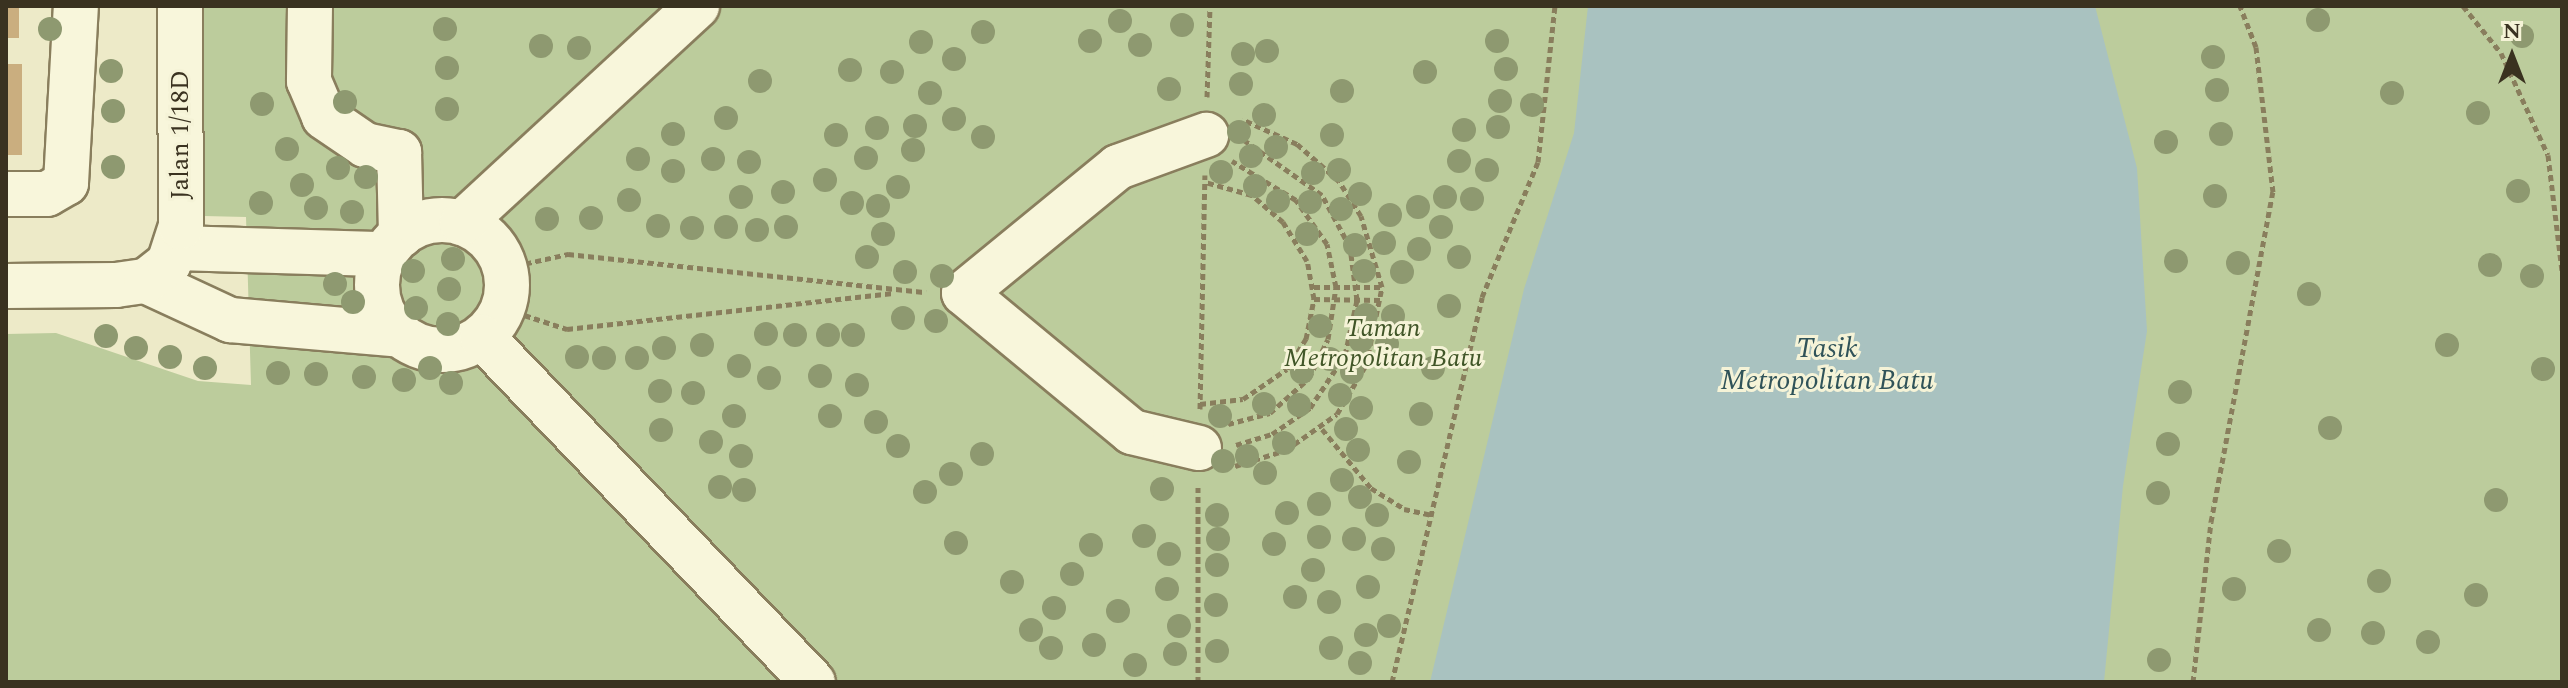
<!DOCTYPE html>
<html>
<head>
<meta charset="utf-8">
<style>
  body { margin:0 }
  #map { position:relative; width:2568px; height:688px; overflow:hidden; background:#edeac8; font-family:Spectral,serif }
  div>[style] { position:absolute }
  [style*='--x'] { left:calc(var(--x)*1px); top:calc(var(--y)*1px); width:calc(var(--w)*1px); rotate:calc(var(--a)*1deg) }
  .green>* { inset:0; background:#bccc9c }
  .water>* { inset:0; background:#a9c2c0 }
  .building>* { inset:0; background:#caae7f; transform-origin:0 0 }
  .path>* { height:5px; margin-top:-2.5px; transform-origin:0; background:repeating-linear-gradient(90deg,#897e5d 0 6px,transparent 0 10px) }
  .roads { filter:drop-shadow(2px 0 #897e5d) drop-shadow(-2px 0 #897e5d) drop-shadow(0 2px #897e5d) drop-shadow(0 -2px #897e5d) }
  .minor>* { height:44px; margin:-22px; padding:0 22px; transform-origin:22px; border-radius:22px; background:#f8f6db }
  .minor>.ring { margin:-22px; padding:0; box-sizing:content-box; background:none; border:44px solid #f8f6db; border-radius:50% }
  .trees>* { width:24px; height:24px; margin:-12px; border-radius:50%; background:#8e9970 }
  span { translate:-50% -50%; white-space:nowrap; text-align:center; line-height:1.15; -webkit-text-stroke:6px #f5f3d7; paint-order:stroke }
  .street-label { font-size:26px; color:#3a3220 }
  .park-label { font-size:26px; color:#415628; font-style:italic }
  .water-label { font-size:28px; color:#305359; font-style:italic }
  .frame { position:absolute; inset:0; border:8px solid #3a3220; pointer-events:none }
  .north { position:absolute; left:2472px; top:16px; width:80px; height:80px; -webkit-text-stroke:6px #f5f3d7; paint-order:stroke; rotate:0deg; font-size:22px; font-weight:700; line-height:32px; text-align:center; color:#3a3220 }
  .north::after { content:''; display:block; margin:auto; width:28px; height:36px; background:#3a3220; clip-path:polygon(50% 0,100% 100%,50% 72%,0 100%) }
</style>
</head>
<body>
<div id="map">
  <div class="green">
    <div style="clip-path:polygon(203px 6px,2562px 6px,2562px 682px,6px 682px,6px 334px,56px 333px,198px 381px,251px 385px,246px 217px,204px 216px)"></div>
  </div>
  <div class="water">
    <div style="clip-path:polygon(1588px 6px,2095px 6px,2137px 168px,2147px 331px,2123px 486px,2104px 682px,1430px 682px,1524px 289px,1574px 133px)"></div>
  </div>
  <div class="building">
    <div style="left:6px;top:6px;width:13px;height:32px"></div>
    <div style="left:6px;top:64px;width:16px;height:91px"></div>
  </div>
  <div class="path">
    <div style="--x:2463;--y:6;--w:60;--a:51"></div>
    <div style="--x:2501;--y:53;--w:112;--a:65.3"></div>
    <div style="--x:2548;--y:155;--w:116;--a:83.1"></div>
    <div style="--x:1207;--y:97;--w:91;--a:-88.1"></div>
    <div style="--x:506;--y:268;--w:64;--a:-12.7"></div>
    <div style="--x:568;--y:254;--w:360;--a:6.1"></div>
    <div style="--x:1314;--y:287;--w:68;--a:0"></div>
    <div style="--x:1314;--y:299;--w:67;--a:0.9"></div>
    <div style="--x:515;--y:312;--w:55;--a:18.1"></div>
    <div style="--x:567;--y:329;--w:328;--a:-6.3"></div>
    <div style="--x:1200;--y:404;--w:43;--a:-6.6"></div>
    <div style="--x:1243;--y:399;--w:53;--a:-34.3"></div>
    <div style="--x:1287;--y:369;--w:36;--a:-58"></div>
    <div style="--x:1306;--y:339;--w:41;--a:-78.7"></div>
    <div style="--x:1314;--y:299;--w:39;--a:-100"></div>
    <div style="--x:1307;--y:261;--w:46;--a:-121.6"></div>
    <div style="--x:1283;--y:222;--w:41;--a:-138.9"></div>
    <div style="--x:1252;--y:195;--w:49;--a:-164.5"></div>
    <div style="--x:1200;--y:409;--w:234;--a:-88.8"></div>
    <div style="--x:1228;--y:424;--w:43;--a:-14.7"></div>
    <div style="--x:1270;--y:413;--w:52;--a:-41.9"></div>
    <div style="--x:1309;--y:378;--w:43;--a:-64"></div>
    <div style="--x:1328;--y:339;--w:53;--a:-81.3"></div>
    <div style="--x:1336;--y:287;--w:44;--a:-101.8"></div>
    <div style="--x:1327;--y:244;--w:54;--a:-125.2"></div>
    <div style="--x:1296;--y:200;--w:75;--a:-148.6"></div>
    <div style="--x:1322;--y:429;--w:77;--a:50.3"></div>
    <div style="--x:1371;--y:488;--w:39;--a:32"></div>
    <div style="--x:1404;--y:509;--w:30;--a:12"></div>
    <div style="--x:1236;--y:445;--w:38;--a:-17"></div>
    <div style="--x:1272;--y:434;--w:46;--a:-34.4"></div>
    <div style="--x:1310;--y:408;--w:64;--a:-56.6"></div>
    <div style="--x:1345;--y:355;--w:56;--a:-77.7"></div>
    <div style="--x:1357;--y:300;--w:53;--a:-97.5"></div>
    <div style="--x:1350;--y:247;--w:59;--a:-118.3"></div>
    <div style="--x:1322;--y:195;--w:95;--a:-144.8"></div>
    <div style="--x:1235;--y:466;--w:53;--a:-17.4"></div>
    <div style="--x:1286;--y:450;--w:62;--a:-35.2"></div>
    <div style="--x:1337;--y:414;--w:57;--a:-59.4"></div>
    <div style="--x:1366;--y:365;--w:80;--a:-78.4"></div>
    <div style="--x:1382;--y:287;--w:74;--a:-106.5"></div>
    <div style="--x:1361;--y:216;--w:41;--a:-122.2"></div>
    <div style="--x:1339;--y:181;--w:56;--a:-138.6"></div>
    <div style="--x:1297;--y:144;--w:60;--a:-155.6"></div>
    <div style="--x:1198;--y:487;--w:195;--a:90"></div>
    <div style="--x:1392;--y:682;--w:395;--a:-76.8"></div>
    <div style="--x:1482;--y:297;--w:146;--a:-67.5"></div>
    <div style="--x:1538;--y:162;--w:157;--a:-83.8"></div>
    <div style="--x:2193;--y:682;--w:161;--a:-83.6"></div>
    <div style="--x:2211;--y:522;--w:336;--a:-79.4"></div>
    <div style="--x:2273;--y:192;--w:146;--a:-96.7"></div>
    <div style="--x:2256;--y:47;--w:44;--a:-111.3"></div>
  </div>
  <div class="roads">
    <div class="minor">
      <div style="--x:310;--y:6;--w:75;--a:90.8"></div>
      <div style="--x:309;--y:81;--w:39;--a:67"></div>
      <div style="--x:324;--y:117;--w:50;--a:34.3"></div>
      <div style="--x:365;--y:145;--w:35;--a:12"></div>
      <div style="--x:399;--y:152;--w:83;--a:88.6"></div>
      <div style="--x:6;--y:194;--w:41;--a:0"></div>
      <div style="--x:47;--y:194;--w:22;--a:-30"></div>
      <div style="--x:66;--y:183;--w:177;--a:-86.8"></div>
      <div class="ring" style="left:377px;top:220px;width:86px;height:86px"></div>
      <div style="--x:462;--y:223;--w:320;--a:-42.7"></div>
      <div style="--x:177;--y:248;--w:208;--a:1.7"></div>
      <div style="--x:146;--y:281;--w:93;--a:24.9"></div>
      <div style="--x:230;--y:320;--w:171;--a:5"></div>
      <div style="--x:6;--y:286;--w:110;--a:-0.5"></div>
      <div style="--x:116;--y:285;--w:30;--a:-8"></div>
      <div style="--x:146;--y:281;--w:29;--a:-38"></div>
      <div style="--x:169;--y:263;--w:38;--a:-72"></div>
      <div style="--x:181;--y:227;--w:221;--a:-90.3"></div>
      <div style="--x:482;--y:337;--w:478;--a:46.2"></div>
      <div style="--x:1199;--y:448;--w:69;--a:-166.6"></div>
      <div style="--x:1132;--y:432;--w:218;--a:-140.4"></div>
      <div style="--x:964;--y:293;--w:199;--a:-39.3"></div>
      <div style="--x:1118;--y:167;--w:94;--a:-20"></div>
    </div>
  </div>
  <div class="trees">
    <div style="left:2318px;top:20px"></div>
    <div style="left:1120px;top:21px"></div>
    <div style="left:1182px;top:25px"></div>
    <div style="left:50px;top:29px"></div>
    <div style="left:445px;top:29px"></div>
    <div style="left:983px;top:32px"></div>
    <div style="left:2522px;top:36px"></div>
    <div style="left:1090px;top:41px"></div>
    <div style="left:1497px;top:41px"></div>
    <div style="left:921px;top:42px"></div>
    <div style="left:1140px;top:45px"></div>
    <div style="left:541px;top:46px"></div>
    <div style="left:579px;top:48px"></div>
    <div style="left:1267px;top:51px"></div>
    <div style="left:1243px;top:54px"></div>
    <div style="left:2213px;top:57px"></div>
    <div style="left:954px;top:59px"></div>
    <div style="left:447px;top:68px"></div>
    <div style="left:1506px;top:69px"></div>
    <div style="left:850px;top:70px"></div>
    <div style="left:111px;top:71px"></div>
    <div style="left:892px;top:72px"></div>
    <div style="left:1425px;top:72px"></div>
    <div style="left:760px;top:81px"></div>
    <div style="left:1241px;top:84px"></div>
    <div style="left:1169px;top:89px"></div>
    <div style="left:2217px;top:90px"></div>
    <div style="left:1342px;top:91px"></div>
    <div style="left:930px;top:93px"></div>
    <div style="left:2392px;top:93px"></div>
    <div style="left:1500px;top:101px"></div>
    <div style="left:345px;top:102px"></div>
    <div style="left:262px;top:104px"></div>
    <div style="left:1532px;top:105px"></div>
    <div style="left:447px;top:109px"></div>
    <div style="left:113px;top:111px"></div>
    <div style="left:2478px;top:113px"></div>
    <div style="left:1264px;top:115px"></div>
    <div style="left:726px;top:118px"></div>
    <div style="left:954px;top:119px"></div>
    <div style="left:915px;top:126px"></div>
    <div style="left:1498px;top:127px"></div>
    <div style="left:877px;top:128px"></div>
    <div style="left:1464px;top:130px"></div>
    <div style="left:1239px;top:132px"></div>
    <div style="left:673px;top:134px"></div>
    <div style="left:2221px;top:134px"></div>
    <div style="left:836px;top:135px"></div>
    <div style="left:1332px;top:135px"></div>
    <div style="left:983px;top:137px"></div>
    <div style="left:2166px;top:142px"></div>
    <div style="left:1276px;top:147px"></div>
    <div style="left:287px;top:149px"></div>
    <div style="left:913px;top:150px"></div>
    <div style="left:1251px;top:156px"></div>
    <div style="left:866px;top:158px"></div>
    <div style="left:638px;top:159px"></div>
    <div style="left:713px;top:159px"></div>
    <div style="left:1459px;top:161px"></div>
    <div style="left:749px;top:162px"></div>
    <div style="left:113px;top:167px"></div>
    <div style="left:338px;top:168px"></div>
    <div style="left:1339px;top:170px"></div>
    <div style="left:1487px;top:170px"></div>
    <div style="left:673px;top:171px"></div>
    <div style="left:1221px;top:172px"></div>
    <div style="left:1313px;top:173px"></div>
    <div style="left:366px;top:177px"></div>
    <div style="left:825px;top:180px"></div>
    <div style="left:302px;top:185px"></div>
    <div style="left:1255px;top:186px"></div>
    <div style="left:898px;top:187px"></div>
    <div style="left:2518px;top:191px"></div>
    <div style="left:783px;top:192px"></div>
    <div style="left:1360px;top:194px"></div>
    <div style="left:2215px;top:196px"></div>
    <div style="left:741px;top:197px"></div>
    <div style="left:1445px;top:197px"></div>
    <div style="left:1472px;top:199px"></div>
    <div style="left:629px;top:200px"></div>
    <div style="left:1278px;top:201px"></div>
    <div style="left:1310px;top:202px"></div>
    <div style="left:261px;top:203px"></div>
    <div style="left:852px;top:203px"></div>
    <div style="left:878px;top:206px"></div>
    <div style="left:1418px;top:207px"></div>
    <div style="left:316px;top:208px"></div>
    <div style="left:1341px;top:209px"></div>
    <div style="left:352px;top:212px"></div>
    <div style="left:1390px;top:215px"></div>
    <div style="left:591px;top:218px"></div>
    <div style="left:547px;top:219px"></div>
    <div style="left:658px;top:226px"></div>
    <div style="left:726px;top:227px"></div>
    <div style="left:786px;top:227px"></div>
    <div style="left:1441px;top:227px"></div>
    <div style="left:692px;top:228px"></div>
    <div style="left:757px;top:230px"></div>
    <div style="left:883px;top:234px"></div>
    <div style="left:1307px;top:234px"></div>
    <div style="left:1384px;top:243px"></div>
    <div style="left:1355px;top:245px"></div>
    <div style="left:1419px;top:249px"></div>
    <div style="left:867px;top:257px"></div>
    <div style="left:1459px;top:257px"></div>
    <div style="left:453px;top:259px"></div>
    <div style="left:2176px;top:261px"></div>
    <div style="left:2238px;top:263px"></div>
    <div style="left:2490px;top:265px"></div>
    <div style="left:413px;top:271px"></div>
    <div style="left:1364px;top:271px"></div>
    <div style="left:905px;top:272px"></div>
    <div style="left:1402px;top:272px"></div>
    <div style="left:942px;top:276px"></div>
    <div style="left:2532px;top:276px"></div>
    <div style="left:335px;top:284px"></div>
    <div style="left:449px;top:289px"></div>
    <div style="left:2309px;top:294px"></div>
    <div style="left:353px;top:302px"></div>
    <div style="left:1449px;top:306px"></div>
    <div style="left:416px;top:308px"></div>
    <div style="left:1366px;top:315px"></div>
    <div style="left:1393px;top:316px"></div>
    <div style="left:903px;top:318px"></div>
    <div style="left:936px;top:321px"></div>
    <div style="left:448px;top:324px"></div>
    <div style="left:1320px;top:326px"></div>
    <div style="left:766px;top:334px"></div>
    <div style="left:795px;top:335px"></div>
    <div style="left:828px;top:335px"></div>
    <div style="left:853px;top:335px"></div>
    <div style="left:106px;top:336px"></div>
    <div style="left:1361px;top:341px"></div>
    <div style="left:1387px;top:344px"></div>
    <div style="left:702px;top:345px"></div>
    <div style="left:2447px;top:345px"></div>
    <div style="left:136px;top:348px"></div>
    <div style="left:664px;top:348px"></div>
    <div style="left:170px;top:357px"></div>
    <div style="left:577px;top:357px"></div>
    <div style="left:604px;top:358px"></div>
    <div style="left:637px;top:358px"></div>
    <div style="left:1330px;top:359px"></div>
    <div style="left:739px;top:366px"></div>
    <div style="left:205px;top:368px"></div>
    <div style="left:430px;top:368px"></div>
    <div style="left:1433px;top:368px"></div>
    <div style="left:2543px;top:369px"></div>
    <div style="left:1302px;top:372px"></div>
    <div style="left:1352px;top:372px"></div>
    <div style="left:278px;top:373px"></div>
    <div style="left:316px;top:374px"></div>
    <div style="left:820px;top:376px"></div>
    <div style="left:364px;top:377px"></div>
    <div style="left:769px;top:378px"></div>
    <div style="left:404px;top:380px"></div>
    <div style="left:451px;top:383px"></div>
    <div style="left:857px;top:385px"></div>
    <div style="left:660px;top:391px"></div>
    <div style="left:2180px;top:392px"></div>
    <div style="left:693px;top:393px"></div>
    <div style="left:1340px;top:395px"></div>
    <div style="left:1264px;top:404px"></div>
    <div style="left:1299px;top:405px"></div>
    <div style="left:1361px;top:408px"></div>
    <div style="left:1421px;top:414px"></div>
    <div style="left:734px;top:416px"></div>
    <div style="left:830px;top:416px"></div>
    <div style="left:1220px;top:416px"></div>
    <div style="left:876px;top:422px"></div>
    <div style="left:2330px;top:428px"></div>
    <div style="left:1346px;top:429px"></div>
    <div style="left:661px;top:430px"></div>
    <div style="left:711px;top:442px"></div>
    <div style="left:1284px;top:443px"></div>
    <div style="left:2168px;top:444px"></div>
    <div style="left:898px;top:446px"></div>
    <div style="left:1358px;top:450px"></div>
    <div style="left:982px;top:454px"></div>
    <div style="left:741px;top:456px"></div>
    <div style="left:1247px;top:456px"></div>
    <div style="left:1223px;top:461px"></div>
    <div style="left:1409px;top:462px"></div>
    <div style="left:1265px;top:473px"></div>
    <div style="left:951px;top:474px"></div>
    <div style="left:1342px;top:480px"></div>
    <div style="left:720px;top:487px"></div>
    <div style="left:1162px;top:489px"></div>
    <div style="left:744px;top:490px"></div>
    <div style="left:925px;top:492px"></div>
    <div style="left:2158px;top:493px"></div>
    <div style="left:1360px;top:497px"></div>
    <div style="left:2496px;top:500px"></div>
    <div style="left:1319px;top:504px"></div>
    <div style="left:1287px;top:513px"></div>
    <div style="left:1217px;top:515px"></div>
    <div style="left:1377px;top:515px"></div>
    <div style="left:1144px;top:536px"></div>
    <div style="left:1319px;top:537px"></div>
    <div style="left:1218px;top:539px"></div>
    <div style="left:1354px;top:539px"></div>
    <div style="left:956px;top:543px"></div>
    <div style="left:1274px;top:544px"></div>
    <div style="left:1091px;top:545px"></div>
    <div style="left:1383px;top:549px"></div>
    <div style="left:2279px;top:551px"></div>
    <div style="left:1169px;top:554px"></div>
    <div style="left:1217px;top:565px"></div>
    <div style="left:1313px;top:570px"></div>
    <div style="left:1072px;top:574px"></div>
    <div style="left:2379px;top:581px"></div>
    <div style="left:1012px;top:582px"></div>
    <div style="left:1368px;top:587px"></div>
    <div style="left:1167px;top:589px"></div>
    <div style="left:2234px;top:589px"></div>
    <div style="left:2476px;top:595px"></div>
    <div style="left:1295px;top:597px"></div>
    <div style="left:1329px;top:602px"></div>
    <div style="left:1216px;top:605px"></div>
    <div style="left:1054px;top:608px"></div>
    <div style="left:1118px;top:611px"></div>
    <div style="left:1179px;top:626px"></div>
    <div style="left:1389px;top:626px"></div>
    <div style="left:1031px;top:630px"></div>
    <div style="left:2319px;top:630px"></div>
    <div style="left:2373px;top:633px"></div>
    <div style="left:1366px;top:635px"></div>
    <div style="left:2428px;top:642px"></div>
    <div style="left:1094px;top:645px"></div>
    <div style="left:1051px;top:648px"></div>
    <div style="left:1331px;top:648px"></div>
    <div style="left:1217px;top:651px"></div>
    <div style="left:1175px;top:654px"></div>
    <div style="left:2159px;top:660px"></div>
    <div style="left:1360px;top:663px"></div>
    <div style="left:1135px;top:665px"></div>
  </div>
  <div class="street-label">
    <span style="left:181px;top:135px;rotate:-90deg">Jalan 1/18D</span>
  </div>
  <div class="park-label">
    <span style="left:1383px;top:344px">Taman<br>Metropolitan Batu</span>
  </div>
  <div class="water-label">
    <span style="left:1827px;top:365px">Tasik<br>Metropolitan Batu</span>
  </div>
  <div class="frame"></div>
  <div class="north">N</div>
</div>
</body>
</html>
